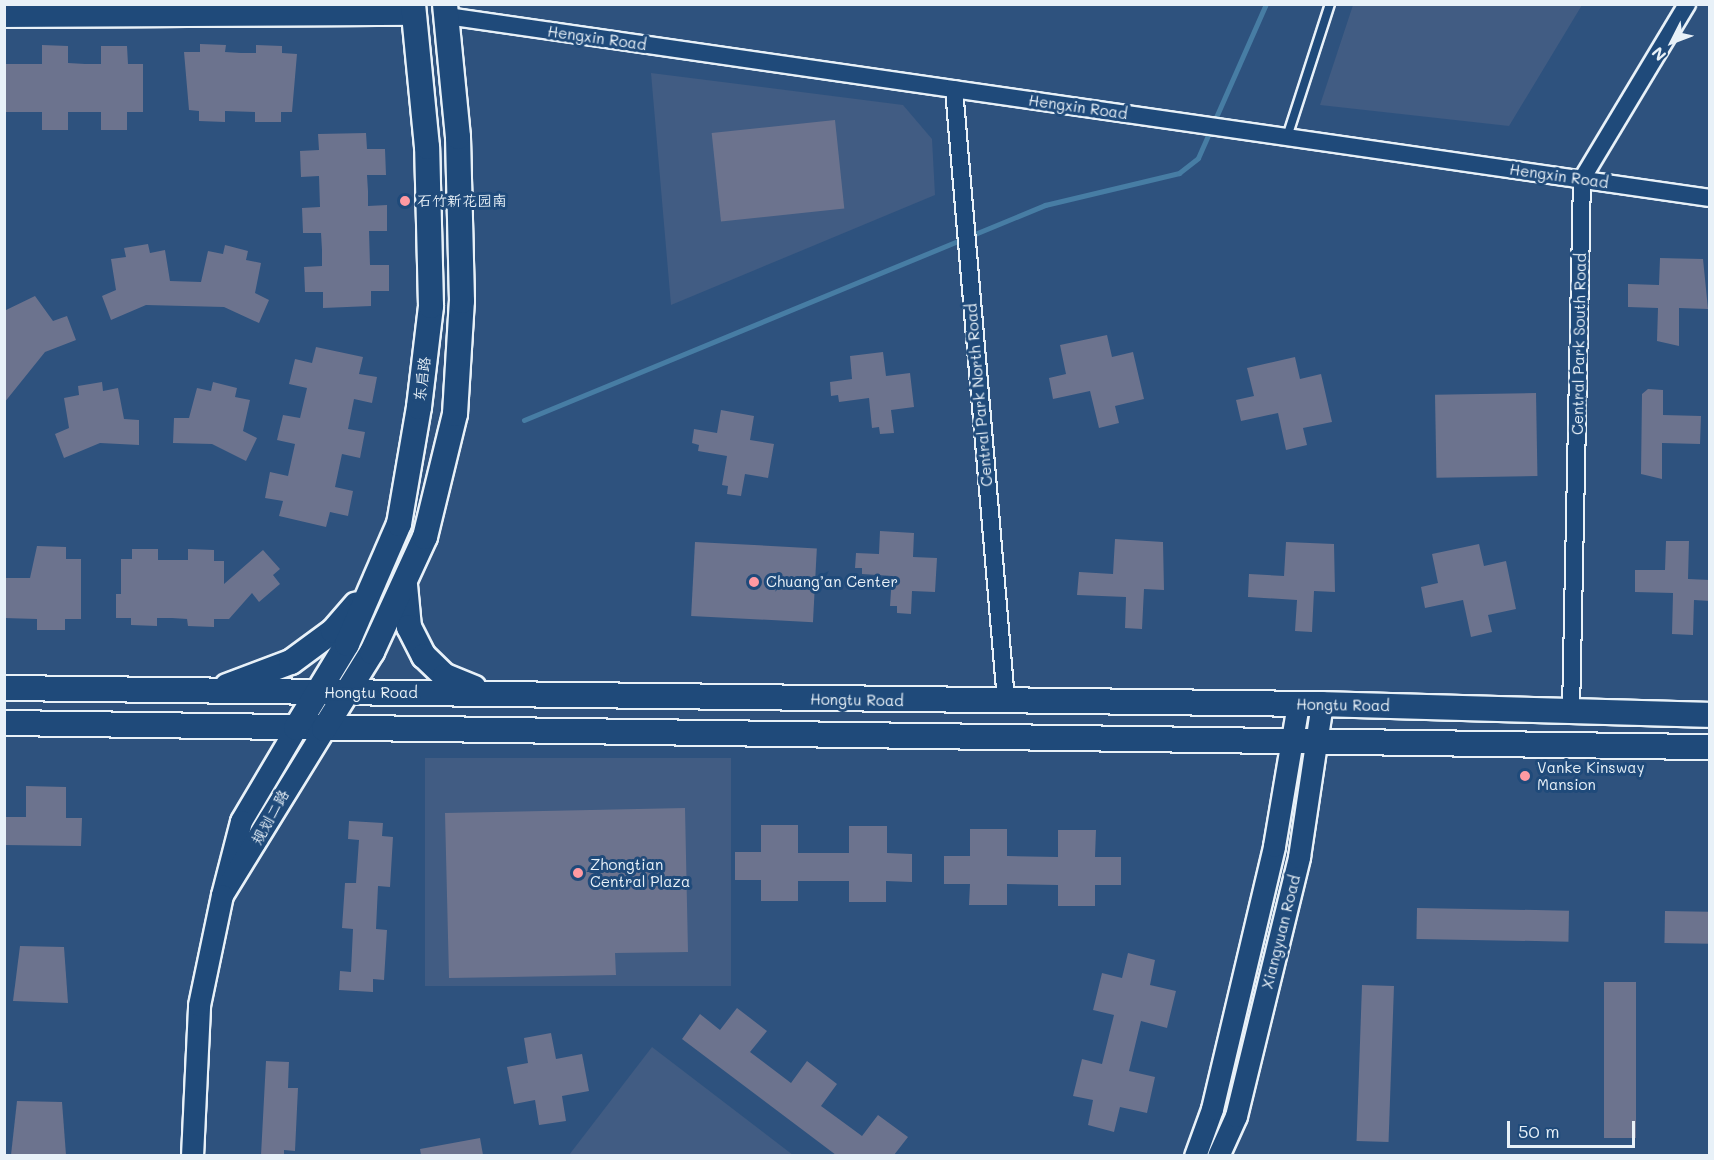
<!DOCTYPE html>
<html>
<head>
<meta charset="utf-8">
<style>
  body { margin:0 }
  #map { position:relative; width:1714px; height:1160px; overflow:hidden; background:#2e527e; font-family:Mali,"LXGW WenKai TC",sans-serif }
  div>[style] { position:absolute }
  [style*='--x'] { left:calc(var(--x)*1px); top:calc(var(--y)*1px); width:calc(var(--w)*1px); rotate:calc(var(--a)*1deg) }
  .built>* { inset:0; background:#415c83; transform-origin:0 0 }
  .stream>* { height:5px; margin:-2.5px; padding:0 2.5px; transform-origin:2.5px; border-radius:2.5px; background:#477da4 }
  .building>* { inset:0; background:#6c738e; transform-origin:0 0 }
  .roads { filter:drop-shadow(2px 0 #e8f1f8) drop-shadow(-2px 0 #e8f1f8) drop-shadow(0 2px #e8f1f8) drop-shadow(0 -2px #e8f1f8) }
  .service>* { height:8px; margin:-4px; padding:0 4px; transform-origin:4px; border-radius:4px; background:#1f4a7a }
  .minor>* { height:16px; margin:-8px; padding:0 8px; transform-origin:8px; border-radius:8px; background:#1f4a7a }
  .tertiary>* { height:21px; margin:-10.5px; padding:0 10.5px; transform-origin:10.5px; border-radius:10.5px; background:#1f4a7a }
  .secondary>* { height:24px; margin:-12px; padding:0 12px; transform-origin:12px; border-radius:12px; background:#1f4a7a }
  .dots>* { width:16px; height:16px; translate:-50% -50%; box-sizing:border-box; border:3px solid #1f4a7a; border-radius:50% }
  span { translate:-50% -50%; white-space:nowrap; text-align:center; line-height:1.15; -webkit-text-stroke:6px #1f4a7a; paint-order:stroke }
  .street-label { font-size:15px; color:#e8f1f8 }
  .poi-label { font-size:15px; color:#e8f1f8 }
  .left { translate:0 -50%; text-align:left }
  .frame { position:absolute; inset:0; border:6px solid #e8f1f8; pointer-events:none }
  .north { position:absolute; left:1642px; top:12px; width:60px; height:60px; -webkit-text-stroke:4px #1f4a7a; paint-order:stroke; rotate:228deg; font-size:16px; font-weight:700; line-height:24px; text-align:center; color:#e8f1f8 }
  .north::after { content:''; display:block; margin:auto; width:21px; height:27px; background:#e8f1f8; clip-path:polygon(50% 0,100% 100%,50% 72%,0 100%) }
  .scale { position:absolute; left:1507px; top:1121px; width:128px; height:27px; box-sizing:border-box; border:3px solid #e8f1f8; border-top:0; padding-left:8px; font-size:18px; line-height:21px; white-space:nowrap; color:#e8f1f8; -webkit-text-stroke:4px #1f4a7a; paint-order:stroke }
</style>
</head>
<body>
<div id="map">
  <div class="built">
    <div style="clip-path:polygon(1353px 5px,1353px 4px,1582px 5px,1509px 126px,1320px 105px)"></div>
    <div style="clip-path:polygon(651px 73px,903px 105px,932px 139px,935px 195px,671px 305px)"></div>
    <div style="left:425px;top:758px;width:306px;height:228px"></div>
    <div style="clip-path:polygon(652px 1047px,793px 1155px,569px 1155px)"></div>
  </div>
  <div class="stream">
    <div style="--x:524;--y:420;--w:564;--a:-22.42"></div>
    <div style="--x:1045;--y:205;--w:138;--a:-13.4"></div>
    <div style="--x:1179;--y:173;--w:24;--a:-38"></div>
    <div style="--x:1198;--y:158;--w:168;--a:-66.2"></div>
  </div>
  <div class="building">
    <div style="clip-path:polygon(200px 44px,226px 45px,225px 52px,241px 53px,256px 53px,256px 45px,282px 46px,282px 53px,297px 54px,292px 112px,281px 112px,281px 122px,255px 122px,255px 112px,225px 111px,225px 122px,199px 121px,199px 111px,189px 110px,184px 52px,200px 52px)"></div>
    <div style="clip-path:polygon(42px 45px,68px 46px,68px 63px,85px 64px,101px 64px,101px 46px,127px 46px,128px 64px,143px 64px,143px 112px,127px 112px,127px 130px,101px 130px,101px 112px,68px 112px,68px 130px,42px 130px,42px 112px,4px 112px,4px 64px,42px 64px)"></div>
    <div style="left:835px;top:120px;width:89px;height:124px;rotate:84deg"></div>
    <div style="clip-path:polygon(366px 133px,367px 149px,385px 149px,386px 175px,367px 175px,368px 191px,368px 206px,387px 205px,387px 231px,369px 231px,370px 265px,389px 265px,389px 291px,371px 291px,371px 306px,323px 308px,323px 292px,305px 292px,304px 267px,322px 266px,322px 250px,321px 233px,303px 233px,302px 208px,320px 207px,319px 176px,301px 177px,300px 151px,319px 150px,318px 134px)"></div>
    <div style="clip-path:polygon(148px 244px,150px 253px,165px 250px,170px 281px,201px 282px,208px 251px,223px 254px,225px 245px,248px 251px,246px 260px,261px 263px,255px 293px,269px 300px,259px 323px,224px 307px,146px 305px,111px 320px,102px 296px,116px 290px,111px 259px,126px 257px,124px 248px)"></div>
    <div style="clip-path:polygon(1660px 258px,1703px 259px,1708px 309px,1679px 308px,1679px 346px,1657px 341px,1658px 308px,1628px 307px,1628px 284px,1659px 285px)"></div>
    <div style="clip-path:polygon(35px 296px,53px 321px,67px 316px,76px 340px,45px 352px,4px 403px,4px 311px)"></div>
    <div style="clip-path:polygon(1107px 335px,1112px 357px,1133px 352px,1144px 399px,1115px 406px,1119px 423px,1099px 428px,1090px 391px,1053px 399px,1049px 378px,1066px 374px,1060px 345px)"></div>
    <div style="clip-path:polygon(316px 347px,363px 357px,359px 374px,377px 377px,372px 403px,354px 399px,348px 429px,365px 432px,360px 458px,342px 454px,335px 487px,353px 491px,348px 516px,330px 512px,326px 527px,279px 516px,283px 501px,265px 498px,270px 472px,288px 476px,295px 444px,277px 440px,283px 415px,300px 418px,307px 388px,289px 384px,295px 359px,312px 363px)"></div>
    <div style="clip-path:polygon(883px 352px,886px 376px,910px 373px,914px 407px,891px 410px,894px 433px,880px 434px,879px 427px,872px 428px,869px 398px,839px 402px,838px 395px,831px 396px,830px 382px,852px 379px,850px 356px)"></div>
    <div style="clip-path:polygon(1295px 357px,1300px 379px,1321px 374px,1332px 422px,1303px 428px,1307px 445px,1286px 450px,1278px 413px,1241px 421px,1236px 400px,1254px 396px,1247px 368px)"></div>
    <div style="clip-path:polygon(102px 382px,103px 391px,118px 388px,124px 419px,139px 420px,139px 445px,100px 443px,64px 458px,55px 434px,69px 428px,64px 398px,79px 395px,78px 386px)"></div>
    <div style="clip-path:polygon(213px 382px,237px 388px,235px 397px,250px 400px,243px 431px,257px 438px,246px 461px,212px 444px,173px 443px,174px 418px,189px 418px,197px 388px,211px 391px)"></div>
    <div style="clip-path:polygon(1648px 389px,1663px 390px,1663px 415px,1701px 416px,1700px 444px,1662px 443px,1662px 479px,1641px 474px,1642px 394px)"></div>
    <div style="left:1536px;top:393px;width:83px;height:101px;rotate:89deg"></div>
    <div style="clip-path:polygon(721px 410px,754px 416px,750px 440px,774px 444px,768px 478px,745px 474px,741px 496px,727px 494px,728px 486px,722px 485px,727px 456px,698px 451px,699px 445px,692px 443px,694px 429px,717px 433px)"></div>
    <div style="clip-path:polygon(880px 531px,914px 533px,913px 557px,937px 558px,935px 592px,912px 591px,911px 614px,897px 613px,897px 606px,890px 606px,892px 576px,862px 574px,862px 568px,855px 568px,856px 553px,879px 554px)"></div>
    <div style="clip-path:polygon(1115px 539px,1163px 542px,1164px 590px,1144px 589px,1142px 629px,1125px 628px,1126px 597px,1077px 595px,1079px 572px,1113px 574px)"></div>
    <div style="clip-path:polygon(1666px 541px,1689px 541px,1688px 579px,1710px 580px,1710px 601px,1694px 600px,1693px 635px,1672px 634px,1673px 593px,1635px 592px,1635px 570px,1665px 570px)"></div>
    <div style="left:695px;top:542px;width:122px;height:74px;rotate:3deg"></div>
    <div style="clip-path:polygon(1286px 542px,1334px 544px,1335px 592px,1314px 591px,1312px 632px,1295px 631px,1297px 600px,1248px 597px,1249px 574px,1284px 576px)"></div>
    <div style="clip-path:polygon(1479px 544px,1484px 566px,1506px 561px,1516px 609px,1488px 615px,1492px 632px,1471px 637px,1463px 600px,1425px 608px,1421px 587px,1438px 583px,1432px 554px)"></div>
    <div style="clip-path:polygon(37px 546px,66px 547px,66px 559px,81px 559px,81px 619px,65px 619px,65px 630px,37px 630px,37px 619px,4px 618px,4px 578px,30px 578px)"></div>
    <div style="clip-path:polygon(132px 549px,158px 549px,158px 560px,188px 560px,188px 549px,214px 550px,214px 561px,224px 561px,224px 584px,263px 550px,280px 569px,273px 575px,280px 584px,259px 602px,252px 593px,229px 619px,214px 619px,214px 627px,188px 626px,187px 619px,172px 618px,157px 618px,157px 626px,131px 625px,131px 618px,116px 618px,116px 594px,121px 594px,121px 559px,132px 559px)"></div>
    <div style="clip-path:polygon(26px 786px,66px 787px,66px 818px,82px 818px,81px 846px,4px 845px,4px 817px,26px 817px)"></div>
    <div style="clip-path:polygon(685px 808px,688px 952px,615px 953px,616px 975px,449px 978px,445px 813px)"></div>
    <div style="clip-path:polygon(349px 821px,383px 823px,382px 836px,393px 837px,390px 887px,378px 886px,376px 929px,387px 930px,384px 980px,373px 979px,373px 992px,339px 990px,340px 971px,351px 972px,353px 929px,342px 928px,345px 883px,356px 883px,359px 840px,348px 839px)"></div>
    <div style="clip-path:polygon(761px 825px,798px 825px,798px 853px,849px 853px,849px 826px,887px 826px,887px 853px,912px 854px,912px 882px,886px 881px,886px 902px,849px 902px,849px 881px,798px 881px,798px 901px,761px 901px,761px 880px,735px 880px,735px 852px,761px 852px)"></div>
    <div style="clip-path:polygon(970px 829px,1007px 829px,1007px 856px,1058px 857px,1058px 830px,1096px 830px,1095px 857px,1121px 857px,1121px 885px,1095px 885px,1095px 906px,1058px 906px,1058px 885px,1007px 884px,1007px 905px,969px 905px,970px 884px,944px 884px,944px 856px,970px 856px)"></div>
    <div style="left:1417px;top:908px;width:152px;height:31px;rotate:1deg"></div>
    <div style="left:1665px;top:911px;width:45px;height:32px;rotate:1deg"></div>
    <div style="clip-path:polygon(20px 946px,64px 947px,68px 1003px,13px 1001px)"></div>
    <div style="clip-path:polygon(1128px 953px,1155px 960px,1150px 985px,1176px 991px,1167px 1028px,1141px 1021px,1129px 1071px,1155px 1077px,1147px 1113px,1120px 1107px,1114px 1132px,1088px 1125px,1093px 1100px,1073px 1096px,1082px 1059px,1102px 1064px,1114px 1015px,1093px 1010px,1102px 973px,1122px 978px)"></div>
    <div style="left:1604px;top:982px;width:32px;height:156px"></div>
    <div style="left:1362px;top:985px;width:32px;height:156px;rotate:2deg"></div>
    <div style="clip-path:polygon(737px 1008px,767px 1031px,750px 1052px,791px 1083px,807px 1061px,837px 1084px,821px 1106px,862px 1136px,878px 1115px,908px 1137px,894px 1155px,836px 1155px,682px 1039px,700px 1014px,720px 1030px)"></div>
    <div style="clip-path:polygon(551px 1033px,556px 1059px,582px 1054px,589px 1091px,562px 1096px,566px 1121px,539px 1125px,535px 1100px,514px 1104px,507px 1067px,528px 1063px,524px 1038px)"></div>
    <div style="clip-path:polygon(266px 1061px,289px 1062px,288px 1088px,298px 1088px,295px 1151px,284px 1150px,284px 1155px,261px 1155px)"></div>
    <div style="clip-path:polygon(17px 1101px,62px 1102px,66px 1155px,11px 1155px)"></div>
    <div style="clip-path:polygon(480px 1138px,483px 1155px,421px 1155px,420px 1149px)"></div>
  </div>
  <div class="roads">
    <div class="service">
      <div style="--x:1287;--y:137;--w:140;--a:-72.1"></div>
    </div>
    <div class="minor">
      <div style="--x:447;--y:16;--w:1276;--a:8.2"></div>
      <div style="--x:954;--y:89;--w:614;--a:85.14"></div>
      <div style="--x:1571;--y:712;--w:533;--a:-88.82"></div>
      <div style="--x:1582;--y:179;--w:204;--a:-59"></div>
    </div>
    <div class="tertiary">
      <div style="--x:4;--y:16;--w:410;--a:-0.3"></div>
      <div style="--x:296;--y:728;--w:108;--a:120.6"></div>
      <div style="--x:241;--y:821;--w:76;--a:104.4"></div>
      <div style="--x:222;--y:895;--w:195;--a:-58.4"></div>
      <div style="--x:192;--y:1156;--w:151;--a:-87.3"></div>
      <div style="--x:199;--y:1005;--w:112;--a:-78.2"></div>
      <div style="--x:1195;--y:1156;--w:50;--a:-70.1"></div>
      <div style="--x:1212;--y:1109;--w:270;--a:-76.7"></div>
      <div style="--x:1274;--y:846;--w:144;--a:-80.4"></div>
      <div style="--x:1218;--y:1156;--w:44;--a:-65.8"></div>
      <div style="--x:1236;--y:1116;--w:267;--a:-76.3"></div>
      <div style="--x:1299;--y:857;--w:155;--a:-81.5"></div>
    </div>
    <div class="secondary">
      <div style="--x:405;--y:585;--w:42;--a:84.6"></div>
      <div style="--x:409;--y:627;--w:33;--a:63"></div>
      <div style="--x:424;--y:656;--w:29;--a:44"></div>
      <div style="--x:445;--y:676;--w:31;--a:22"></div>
      <div style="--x:227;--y:686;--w:68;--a:-20.6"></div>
      <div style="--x:291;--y:662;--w:52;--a:-36.4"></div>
      <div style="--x:333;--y:631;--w:35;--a:-49"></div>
      <div style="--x:4;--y:688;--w:1318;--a:0.7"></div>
      <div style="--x:1322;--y:704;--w:388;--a:1.6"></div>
      <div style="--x:4;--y:723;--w:1706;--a:0.81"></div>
      <div style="--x:296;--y:728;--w:98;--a:-58.7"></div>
      <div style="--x:347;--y:644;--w:131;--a:-66.6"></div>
      <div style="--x:399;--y:524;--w:119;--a:-80.3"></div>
      <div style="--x:419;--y:407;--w:102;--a:-83.2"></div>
      <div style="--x:431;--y:306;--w:159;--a:-91.4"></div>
      <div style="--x:427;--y:147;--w:144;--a:-95.6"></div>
      <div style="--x:324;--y:729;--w:91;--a:-58.1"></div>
      <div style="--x:372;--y:652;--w:127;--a:-65.3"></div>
      <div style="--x:425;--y:537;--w:127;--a:-76.3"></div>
      <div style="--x:455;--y:414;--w:113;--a:-86.5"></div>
      <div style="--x:462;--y:301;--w:164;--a:-91.4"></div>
      <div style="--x:458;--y:137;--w:134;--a:-95.6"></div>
    </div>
  </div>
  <div class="dots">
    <div style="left:405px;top:201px;background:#ff9aa2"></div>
    <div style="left:754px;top:582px;background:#ff9aa2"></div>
    <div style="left:1525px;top:776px;background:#ff9aa2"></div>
    <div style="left:578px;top:873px;background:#ff9aa2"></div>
  </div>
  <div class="street-label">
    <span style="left:597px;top:38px;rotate:8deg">Hengxin Road</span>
    <span style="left:1078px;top:107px;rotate:8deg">Hengxin Road</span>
    <span style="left:1559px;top:176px;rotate:8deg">Hengxin Road</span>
    <span style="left:1579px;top:344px;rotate:-89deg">Central Park South Road</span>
    <span style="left:422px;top:379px;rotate:-83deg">东启路</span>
    <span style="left:979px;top:395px;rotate:-95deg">Central Park North Road</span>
    <span style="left:371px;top:693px">Hongtu Road</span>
    <span style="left:857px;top:700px;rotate:1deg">Hongtu Road</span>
    <span style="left:1343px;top:705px;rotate:1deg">Hongtu Road</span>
    <span style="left:270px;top:817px;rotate:-61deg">规划二路</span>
    <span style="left:1281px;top:932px;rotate:-76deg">Xiangyuan Road</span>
  </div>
  <div class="poi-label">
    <span class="left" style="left:417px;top:201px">石竹新花园南</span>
    <span class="left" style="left:766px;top:582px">Chuang’an Center</span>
    <span class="left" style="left:1537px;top:776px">Vanke Kinsway<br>Mansion</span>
    <span class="left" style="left:590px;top:873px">Zhongtian<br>Central Plaza</span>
  </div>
  <div class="frame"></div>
  <div class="north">N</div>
  <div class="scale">50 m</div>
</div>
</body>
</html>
